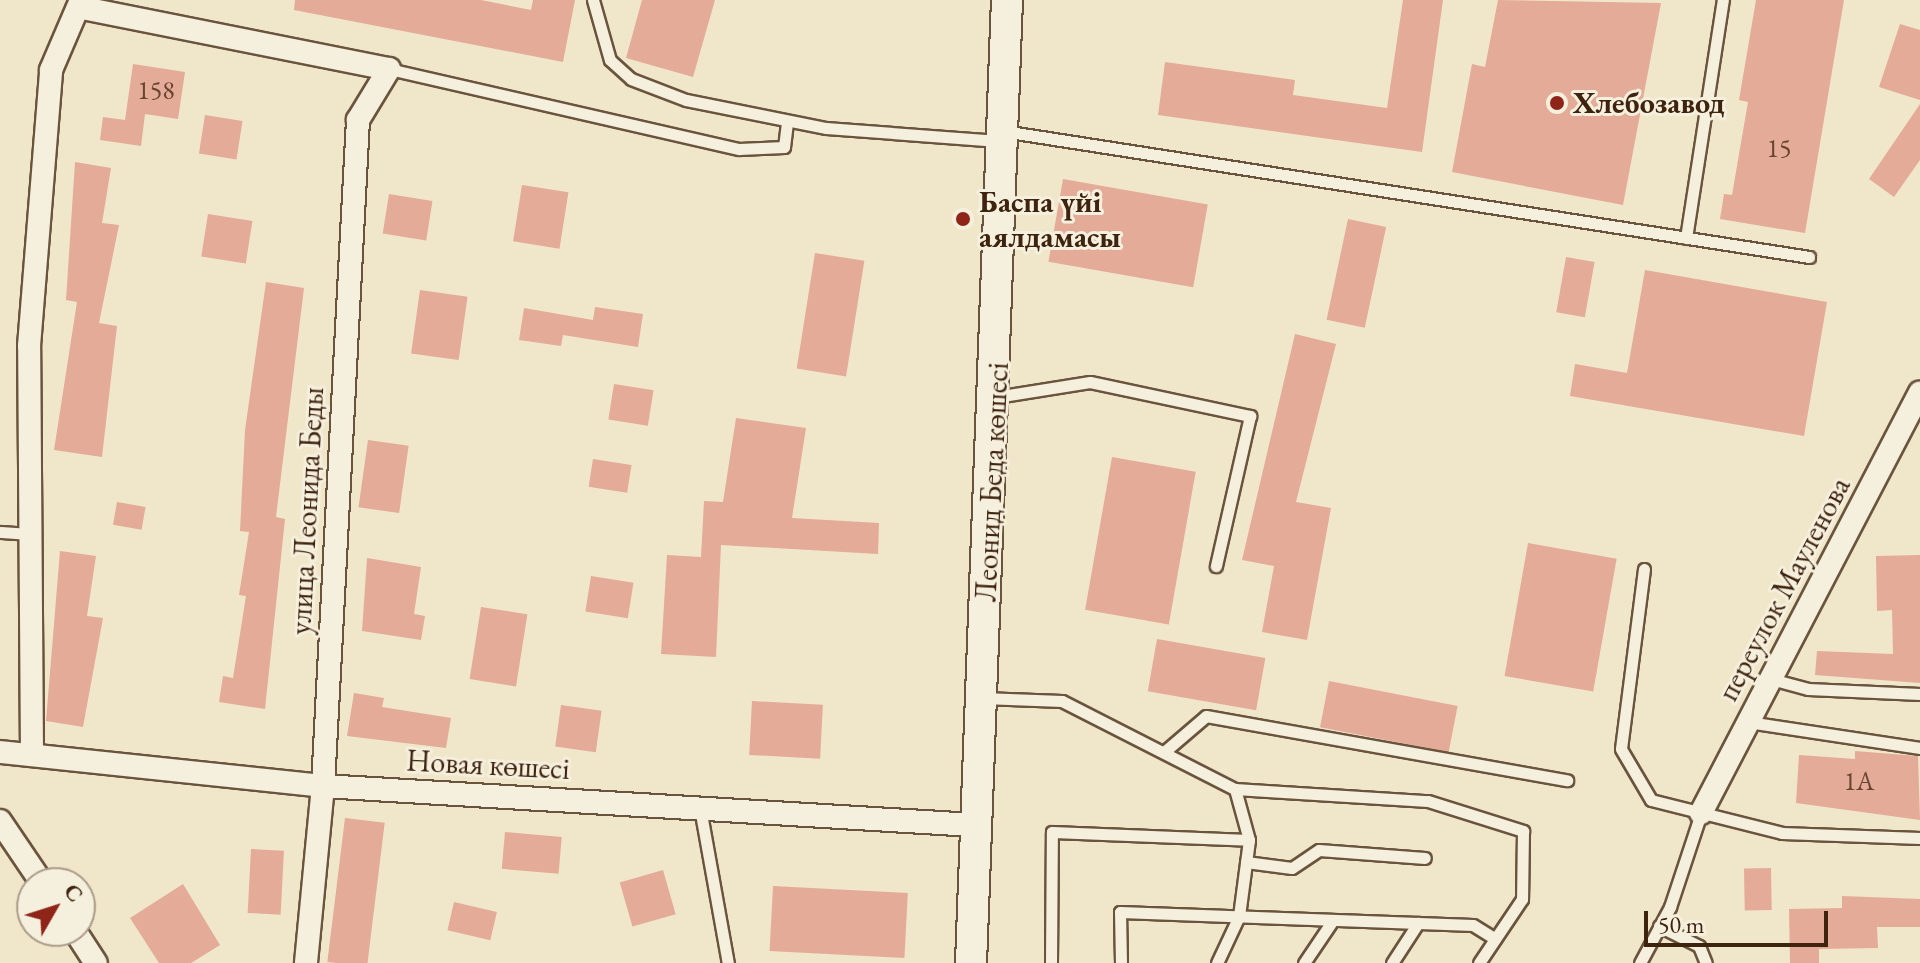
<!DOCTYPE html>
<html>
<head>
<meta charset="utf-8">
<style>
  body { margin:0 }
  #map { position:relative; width:1920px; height:963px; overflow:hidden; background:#f0e6ca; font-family:"EB Garamond",serif }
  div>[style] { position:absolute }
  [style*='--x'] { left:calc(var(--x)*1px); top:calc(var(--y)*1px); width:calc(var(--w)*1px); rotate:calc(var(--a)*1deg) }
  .building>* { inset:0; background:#e4ab98; transform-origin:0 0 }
  .roads { filter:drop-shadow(2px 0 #6a543d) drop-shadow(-2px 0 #6a543d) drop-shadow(0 2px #6a543d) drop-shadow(0 -2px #6a543d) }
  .lane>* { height:11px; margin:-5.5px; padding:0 5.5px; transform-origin:5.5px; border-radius:5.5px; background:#f5efdd }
  .street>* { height:22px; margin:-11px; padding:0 11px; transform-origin:11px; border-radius:11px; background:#f5efdd }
  .secondary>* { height:30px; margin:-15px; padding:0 15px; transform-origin:15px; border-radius:15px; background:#f5efdd }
  .dots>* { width:22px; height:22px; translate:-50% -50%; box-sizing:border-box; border:4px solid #f5efdd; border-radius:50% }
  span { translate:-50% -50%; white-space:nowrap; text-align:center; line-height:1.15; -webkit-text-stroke:6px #f5efdd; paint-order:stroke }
  .number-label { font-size:26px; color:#684530 }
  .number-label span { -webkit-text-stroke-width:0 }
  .poi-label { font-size:30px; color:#3e230e; font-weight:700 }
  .left { translate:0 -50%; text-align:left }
  .street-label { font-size:30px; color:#3e230e }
  .north { position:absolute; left:16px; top:867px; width:80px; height:80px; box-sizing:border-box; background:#f5efdd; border:2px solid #ac9d8a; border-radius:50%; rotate:51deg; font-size:22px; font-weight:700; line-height:32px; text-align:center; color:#3e230e }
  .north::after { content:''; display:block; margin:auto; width:28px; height:36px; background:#8f2418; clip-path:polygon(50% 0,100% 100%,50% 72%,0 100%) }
  .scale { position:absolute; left:1644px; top:911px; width:184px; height:36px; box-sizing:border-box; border:4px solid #3e230e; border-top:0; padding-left:10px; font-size:24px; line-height:28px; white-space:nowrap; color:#3e230e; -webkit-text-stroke:6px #f5efdd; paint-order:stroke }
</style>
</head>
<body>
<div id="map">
  <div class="building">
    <div style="clip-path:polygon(295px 0,481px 0,531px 10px,533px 0,575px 0,563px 62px,294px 10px)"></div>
    <div style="clip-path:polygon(642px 0,715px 0,693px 77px,626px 58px)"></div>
    <div style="clip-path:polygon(1403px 0,1443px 0,1422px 152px,1158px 115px,1165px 62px,1295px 80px,1293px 95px,1387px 108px)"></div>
    <div style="clip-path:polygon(1498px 0,1661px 3px,1623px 205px,1452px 172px,1472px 64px,1485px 67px)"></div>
    <div style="clip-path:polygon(1756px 0,1844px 0,1805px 233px,1720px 219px,1724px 194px,1732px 195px,1748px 102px,1739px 100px)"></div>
    <div style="clip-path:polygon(1900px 24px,1920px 30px,1920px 100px,1879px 87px)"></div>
    <div style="clip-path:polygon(133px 64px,185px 72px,178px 119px,145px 114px,141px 146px,100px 140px,103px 117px,125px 120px)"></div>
    <div style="clip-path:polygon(1920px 104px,1920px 160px,1894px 197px,1869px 179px)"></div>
    <div style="left:205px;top:115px;width:38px;height:39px;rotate:9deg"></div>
    <div style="clip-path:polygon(75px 162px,111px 168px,102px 223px,119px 225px,99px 323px,117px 326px,102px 457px,54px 450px,77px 302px,66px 300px)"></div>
    <div style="left:1063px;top:179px;width:147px;height:84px;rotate:10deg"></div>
    <div style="left:522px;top:185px;width:47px;height:57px;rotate:9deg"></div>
    <div style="left:389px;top:194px;width:44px;height:40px;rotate:9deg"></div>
    <div style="left:208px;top:214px;width:45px;height:43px;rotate:9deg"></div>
    <div style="left:1348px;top:219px;width:39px;height:103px;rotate:12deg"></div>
    <div style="left:815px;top:253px;width:50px;height:117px;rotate:9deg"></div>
    <div style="left:1566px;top:257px;width:29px;height:56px;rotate:10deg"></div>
    <div style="clip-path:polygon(1645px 270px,1827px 302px,1804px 436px,1570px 396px,1575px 364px,1627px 373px)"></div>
    <div style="clip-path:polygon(266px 282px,304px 288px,276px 517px,285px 519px,265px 709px,219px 702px,223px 676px,233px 678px,246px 596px,239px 595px,249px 532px,240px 531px,245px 430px)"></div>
    <div style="left:420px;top:290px;width:48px;height:64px;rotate:8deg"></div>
    <div style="clip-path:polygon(595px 307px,643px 314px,638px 347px,563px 335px,561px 346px,519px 340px,524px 308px,593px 320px)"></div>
    <div style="clip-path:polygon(1295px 334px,1336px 344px,1296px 502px,1331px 508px,1307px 640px,1262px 632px,1274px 566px,1242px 560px)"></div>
    <div style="left:614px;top:384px;width:40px;height:36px;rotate:9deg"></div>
    <div style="clip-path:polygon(736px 418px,806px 428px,792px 518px,879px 523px,878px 554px,721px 545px,716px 657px,661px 654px,667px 555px,701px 557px,704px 501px,723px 502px)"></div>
    <div style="left:368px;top:440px;width:41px;height:68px;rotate:8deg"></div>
    <div style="left:1112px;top:457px;width:85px;height:155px;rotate:10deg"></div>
    <div style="left:593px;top:459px;width:39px;height:28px;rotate:9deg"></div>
    <div style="left:117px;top:502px;width:29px;height:23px;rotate:10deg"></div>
    <div style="left:1528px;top:543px;width:90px;height:135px;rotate:10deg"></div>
    <div style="clip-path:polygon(60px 551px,96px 556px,87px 616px,103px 618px,83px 727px,46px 721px)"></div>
    <div style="clip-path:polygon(1920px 555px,1920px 683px,1815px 675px,1817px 651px,1893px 654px,1892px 610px,1877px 611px,1876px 556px)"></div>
    <div style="clip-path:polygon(367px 558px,421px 567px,414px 614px,425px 616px,421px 640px,362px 631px)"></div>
    <div style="left:591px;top:576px;width:43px;height:36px;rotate:9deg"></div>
    <div style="left:481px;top:607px;width:47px;height:73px;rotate:9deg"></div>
    <div style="left:1157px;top:639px;width:110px;height:53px;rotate:10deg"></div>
    <div style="left:1329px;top:681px;width:131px;height:47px;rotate:11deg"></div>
    <div style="clip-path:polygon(354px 693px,384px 698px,382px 707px,451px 718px,446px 748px,347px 736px)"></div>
    <div style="left:752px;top:701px;width:71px;height:54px;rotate:3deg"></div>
    <div style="left:561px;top:705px;width:41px;height:42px;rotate:8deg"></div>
    <div style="clip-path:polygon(1855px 751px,1918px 756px,1920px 820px,1796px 803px,1799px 755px,1855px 759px)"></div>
    <div style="left:345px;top:818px;width:40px;height:145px;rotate:7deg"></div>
    <div style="left:505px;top:832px;width:57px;height:37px;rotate:5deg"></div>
    <div style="left:251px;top:849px;width:33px;height:64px;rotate:3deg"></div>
    <div style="left:1771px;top:868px;width:42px;height:27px;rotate:89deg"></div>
    <div style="left:663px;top:870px;width:46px;height:45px;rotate:74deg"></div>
    <div style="clip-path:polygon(183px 884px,220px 945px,191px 963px,159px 963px,130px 918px)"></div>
    <div style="left:773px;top:886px;width:135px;height:65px;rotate:3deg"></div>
    <div style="clip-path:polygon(1842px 896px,1920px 899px,1920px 927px,1877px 927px,1878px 948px,1819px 949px,1819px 963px,1790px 963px,1789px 909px,1842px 908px)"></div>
    <div style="left:454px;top:902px;width:44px;height:29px;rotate:13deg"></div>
  </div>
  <div class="roads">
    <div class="lane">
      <div style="--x:593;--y:0;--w:62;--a:74.2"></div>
      <div style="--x:610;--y:60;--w:28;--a:42"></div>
      <div style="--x:631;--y:79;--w:59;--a:20.9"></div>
      <div style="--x:686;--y:100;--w:143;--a:11.3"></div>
      <div style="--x:826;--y:128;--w:173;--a:4.3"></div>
      <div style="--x:389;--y:69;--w:359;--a:12.9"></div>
      <div style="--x:739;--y:149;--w:45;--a:-2.5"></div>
      <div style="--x:784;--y:147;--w:25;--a:-83"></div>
      <div style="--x:1003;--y:131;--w:816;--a:8.88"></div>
      <div style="--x:1686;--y:238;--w:241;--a:-81.2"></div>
      <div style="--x:996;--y:397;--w:95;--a:-9.1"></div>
      <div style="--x:1090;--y:382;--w:164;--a:12"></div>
      <div style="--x:1250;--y:416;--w:154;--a:102.8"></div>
      <div style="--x:0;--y:532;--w:28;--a:4"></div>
      <div style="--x:1644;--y:569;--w:181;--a:97.3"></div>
      <div style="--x:1621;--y:749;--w:59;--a:59.5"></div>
      <div style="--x:1651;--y:800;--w:135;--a:14.1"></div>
      <div style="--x:1782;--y:833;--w:138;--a:2.1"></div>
      <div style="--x:1771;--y:679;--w:38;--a:15"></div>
      <div style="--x:1808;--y:689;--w:112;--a:2.6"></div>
      <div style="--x:982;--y:698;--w:80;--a:2.1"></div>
      <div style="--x:1062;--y:701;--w:194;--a:27"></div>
      <div style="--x:1235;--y:789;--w:53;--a:74.6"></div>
      <div style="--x:1249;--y:840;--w:77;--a:97.5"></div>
      <div style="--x:1239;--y:916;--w:52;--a:115.1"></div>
      <div style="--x:1748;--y:722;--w:174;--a:8.6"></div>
      <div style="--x:1164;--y:752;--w:55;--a:-40.6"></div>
      <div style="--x:1206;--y:716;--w:367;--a:10.1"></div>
      <div style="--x:1235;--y:789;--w:193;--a:3.6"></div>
      <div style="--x:1428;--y:801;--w:100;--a:17.5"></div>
      <div style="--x:1523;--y:831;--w:68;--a:90.8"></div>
      <div style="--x:1522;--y:899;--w:77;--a:123.9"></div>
      <div style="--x:700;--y:808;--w:158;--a:79.8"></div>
      <div style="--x:1246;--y:862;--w:46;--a:7.4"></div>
      <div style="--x:1292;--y:868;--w:32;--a:-34"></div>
      <div style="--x:1319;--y:850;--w:106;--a:4.3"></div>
      <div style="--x:1659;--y:926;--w:45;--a:26.6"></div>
      <div style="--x:1699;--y:946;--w:18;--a:68"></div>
      <div style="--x:1051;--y:963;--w:131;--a:-89.6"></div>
      <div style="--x:1052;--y:832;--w:197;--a:2.3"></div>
      <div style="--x:1121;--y:963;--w:51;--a:-91.1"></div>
      <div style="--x:1120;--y:912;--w:353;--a:2.1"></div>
      <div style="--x:1473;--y:925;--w:26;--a:32"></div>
      <div style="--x:1304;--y:963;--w:52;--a:-56"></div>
      <div style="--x:1392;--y:963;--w:48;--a:-57"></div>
      <div style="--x:1640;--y:963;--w:64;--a:-61.8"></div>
      <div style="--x:1670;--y:907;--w:99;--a:-71.7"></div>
    </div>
    <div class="street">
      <div style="--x:83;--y:8;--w:312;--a:11.3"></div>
      <div style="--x:389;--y:69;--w:60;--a:121.3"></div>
      <div style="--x:358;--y:120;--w:667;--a:93.01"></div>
      <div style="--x:323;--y:786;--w:178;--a:95.5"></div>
      <div style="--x:0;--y:752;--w:325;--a:6"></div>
      <div style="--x:323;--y:786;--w:652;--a:3.43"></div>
      <div style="--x:32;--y:755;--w:409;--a:-90.4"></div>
      <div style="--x:29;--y:346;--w:277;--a:-85.4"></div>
      <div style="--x:51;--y:70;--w:76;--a:-66.8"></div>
      <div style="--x:1701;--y:813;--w:474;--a:-62.5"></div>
      <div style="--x:0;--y:821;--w:75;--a:55.9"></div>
      <div style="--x:75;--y:931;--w:38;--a:57"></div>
    </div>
    <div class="secondary">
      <div style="--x:971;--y:963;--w:964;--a:-87.86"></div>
    </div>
  </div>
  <div class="dots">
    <div style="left:1557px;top:103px;background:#8f2418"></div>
    <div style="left:963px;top:219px;background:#8f2418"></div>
  </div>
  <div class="number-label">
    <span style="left:156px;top:91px">158</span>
    <span style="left:1779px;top:149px">15</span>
    <span style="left:1859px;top:782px">1А</span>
  </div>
  <div class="poi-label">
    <span class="left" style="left:1573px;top:103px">Хлебозавод</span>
    <span class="left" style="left:979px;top:219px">Баспа үйі<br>аялдамасы</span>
  </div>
  <div class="street-label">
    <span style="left:992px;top:482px;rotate:-87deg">Леонид Беда көшесі</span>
    <span style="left:307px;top:511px;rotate:-87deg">улица Леонида Беды</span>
    <span style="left:1784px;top:589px;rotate:-62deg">переулок Мауленова</span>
    <span style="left:488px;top:765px;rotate:3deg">Новая көшесі</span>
  </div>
  <div class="north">С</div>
  <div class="scale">50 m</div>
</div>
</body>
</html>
